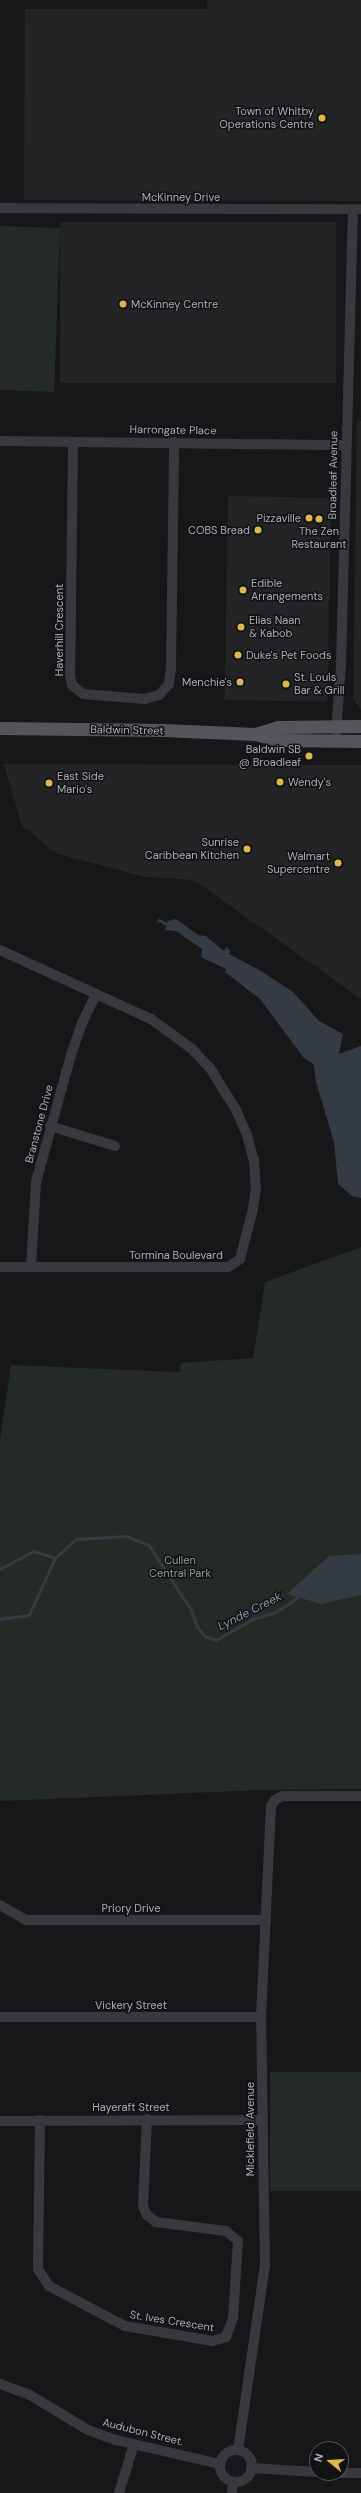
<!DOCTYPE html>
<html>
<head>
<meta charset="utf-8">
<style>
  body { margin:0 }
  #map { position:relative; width:361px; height:2493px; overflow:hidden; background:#171719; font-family:"DM Sans",sans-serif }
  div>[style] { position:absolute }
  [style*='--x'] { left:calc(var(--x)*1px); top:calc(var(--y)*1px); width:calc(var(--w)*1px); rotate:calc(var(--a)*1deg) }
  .built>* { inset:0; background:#242326; transform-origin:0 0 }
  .green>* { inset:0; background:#242a25; transform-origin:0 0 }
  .water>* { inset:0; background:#343b42 }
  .stream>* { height:2.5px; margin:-1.25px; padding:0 1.25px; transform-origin:1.25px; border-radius:1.25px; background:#343b42 }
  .minor>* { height:10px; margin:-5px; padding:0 5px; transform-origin:5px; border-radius:5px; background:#39393d }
  .minor>.ring { margin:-5px; padding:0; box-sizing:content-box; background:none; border:10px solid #39393d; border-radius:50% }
  .major>* { height:13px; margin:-6.5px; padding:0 6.5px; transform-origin:6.5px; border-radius:6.5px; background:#55565c }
  .dots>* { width:11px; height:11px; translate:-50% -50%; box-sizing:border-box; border:2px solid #121214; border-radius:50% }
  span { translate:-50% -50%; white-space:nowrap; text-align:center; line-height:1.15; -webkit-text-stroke:3px #121214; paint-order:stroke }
  .poi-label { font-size:11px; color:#abaeb7 }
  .right { translate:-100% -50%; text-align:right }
  .left { translate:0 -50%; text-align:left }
  .street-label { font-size:11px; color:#abaeb7 }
  .park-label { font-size:11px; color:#84a088 }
  .water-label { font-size:12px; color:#8698ae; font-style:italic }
  .north { position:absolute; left:309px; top:2441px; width:40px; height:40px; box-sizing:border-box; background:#121214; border:1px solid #4f5055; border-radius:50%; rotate:288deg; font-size:11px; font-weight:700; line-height:16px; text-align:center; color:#abaeb7 }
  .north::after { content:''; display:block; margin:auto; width:14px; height:18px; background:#dcb84c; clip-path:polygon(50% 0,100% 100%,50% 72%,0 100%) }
</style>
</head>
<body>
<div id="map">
  <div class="built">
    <div style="clip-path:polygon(207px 0,361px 0,361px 201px,24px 200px,25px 9px,207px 9px)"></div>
    <div style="left:336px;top:222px;width:161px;height:276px;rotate:90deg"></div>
    <div style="clip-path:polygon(357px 421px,361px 421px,361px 710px,353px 699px)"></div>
    <div style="left:228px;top:496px;width:103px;height:204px;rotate:1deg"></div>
    <div style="clip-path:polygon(4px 764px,361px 765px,361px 999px,194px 880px,146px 877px,58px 854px,22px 826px)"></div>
  </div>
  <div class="green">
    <div style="left:0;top:226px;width:60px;height:164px;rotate:2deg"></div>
    <div style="clip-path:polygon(361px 1247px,361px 1789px,259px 1790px,0 1801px,0 1440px,11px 1365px,180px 1372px,181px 1363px,253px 1358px,265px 1282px)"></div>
    <div style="left:270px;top:2072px;width:91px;height:119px"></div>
  </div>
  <div class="water">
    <div style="clip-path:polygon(176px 919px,198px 935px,206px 936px,224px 951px,226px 947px,231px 951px,229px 954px,261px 971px,293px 992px,319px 1021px,343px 1034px,339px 1054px,361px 1046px,361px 1198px,352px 1196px,338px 1184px,334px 1142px,316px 1082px,314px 1065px,303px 1057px,260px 999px,225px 972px,226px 969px,201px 957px,202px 949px,176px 931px,165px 930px,168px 921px)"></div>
    <div style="clip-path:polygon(361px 1554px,361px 1595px,321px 1604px,287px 1594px,329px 1556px)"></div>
  </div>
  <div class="stream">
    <div style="--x:159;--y:920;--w:11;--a:27"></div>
    <div style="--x:0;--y:1569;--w:38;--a:-28"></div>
    <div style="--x:34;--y:1551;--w:22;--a:18"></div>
    <div style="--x:0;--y:1619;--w:29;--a:-8"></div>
    <div style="--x:29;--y:1615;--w:63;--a:-65.5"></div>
    <div style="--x:55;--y:1558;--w:28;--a:-42"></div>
    <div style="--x:76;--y:1539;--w:50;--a:-3.4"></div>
    <div style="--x:126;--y:1536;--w:25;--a:21"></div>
    <div style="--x:149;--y:1545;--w:79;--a:56.9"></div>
    <div style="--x:192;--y:1611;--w:16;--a:72"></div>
    <div style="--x:197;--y:1626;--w:13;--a:51"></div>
    <div style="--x:205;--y:1636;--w:12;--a:20"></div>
    <div style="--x:216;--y:1640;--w:43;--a:-29.6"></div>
    <div style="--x:253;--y:1619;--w:24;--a:-17"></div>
    <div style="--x:276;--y:1612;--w:29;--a:-34"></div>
  </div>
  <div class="minor">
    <div style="--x:0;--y:208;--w:361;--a:0.2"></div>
    <div style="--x:0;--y:441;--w:346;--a:0.7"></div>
    <div style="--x:73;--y:442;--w:233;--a:90.7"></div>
    <div style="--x:70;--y:675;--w:10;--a:79"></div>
    <div style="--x:72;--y:685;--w:14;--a:39"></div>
    <div style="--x:83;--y:694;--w:62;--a:4.6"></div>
    <div style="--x:145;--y:699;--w:15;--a:-16"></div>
    <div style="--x:159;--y:695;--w:15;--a:-48"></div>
    <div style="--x:169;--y:684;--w:16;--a:-83"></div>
    <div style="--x:171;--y:668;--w:226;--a:-89.2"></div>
    <div style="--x:336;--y:733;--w:68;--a:-85.8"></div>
    <div style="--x:341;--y:665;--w:456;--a:-88.5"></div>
    <div style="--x:0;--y:950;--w:166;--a:24.6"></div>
    <div style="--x:151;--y:1019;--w:51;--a:36.2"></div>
    <div style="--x:192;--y:1049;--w:26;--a:47"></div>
    <div style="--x:210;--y:1068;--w:49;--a:58.2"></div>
    <div style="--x:236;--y:1110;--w:27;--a:66"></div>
    <div style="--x:247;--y:1135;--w:27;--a:75"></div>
    <div style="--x:254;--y:1161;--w:26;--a:86"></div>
    <div style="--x:256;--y:1187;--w:22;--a:98"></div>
    <div style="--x:253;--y:1209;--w:52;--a:104.6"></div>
    <div style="--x:240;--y:1259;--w:14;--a:146"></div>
    <div style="--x:228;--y:1267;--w:228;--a:180"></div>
    <div style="--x:50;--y:1126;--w:68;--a:17.1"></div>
    <div style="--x:31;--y:1267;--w:85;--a:-86.6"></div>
    <div style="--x:36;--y:1182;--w:132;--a:-74.6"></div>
    <div style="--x:71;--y:1055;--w:34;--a:-71"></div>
    <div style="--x:82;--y:1023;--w:32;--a:-64"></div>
    <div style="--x:0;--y:1905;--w:30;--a:30"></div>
    <div style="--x:26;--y:1920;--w:240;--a:0"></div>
    <div style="--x:0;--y:2017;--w:261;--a:0"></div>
    <div style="--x:40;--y:2120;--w:149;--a:90.8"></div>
    <div style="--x:38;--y:2269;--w:20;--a:57"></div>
    <div style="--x:49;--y:2286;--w:86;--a:27.8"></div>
    <div style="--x:125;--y:2326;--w:89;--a:9.7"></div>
    <div style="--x:213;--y:2341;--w:14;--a:-17"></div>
    <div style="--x:226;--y:2337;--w:20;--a:-70"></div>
    <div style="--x:233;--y:2318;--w:77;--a:-86.3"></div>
    <div style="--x:238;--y:2241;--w:16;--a:-140"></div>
    <div style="--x:226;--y:2231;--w:71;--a:-172.7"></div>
    <div style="--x:156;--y:2222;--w:11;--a:-142"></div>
    <div style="--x:147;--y:2215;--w:10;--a:-114"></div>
    <div style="--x:143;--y:2206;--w:87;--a:-87.4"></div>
    <div style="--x:0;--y:2121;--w:261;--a:-0.2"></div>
    <div style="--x:0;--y:2384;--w:32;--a:20"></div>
    <div style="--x:30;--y:2395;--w:68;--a:31.1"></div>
    <div style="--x:88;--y:2430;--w:30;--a:20"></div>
    <div style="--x:116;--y:2440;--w:107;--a:13"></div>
    <div style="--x:238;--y:2450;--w:187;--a:-81.7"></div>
    <div style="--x:265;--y:2265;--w:248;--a:-90.9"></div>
    <div style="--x:261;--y:2017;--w:211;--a:-87.3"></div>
    <div style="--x:271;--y:1806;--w:7;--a:-56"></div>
    <div style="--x:275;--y:1800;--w:9;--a:-27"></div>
    <div style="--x:283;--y:1796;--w:78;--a:0"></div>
    <div class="ring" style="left:220px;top:2450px;width:22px;height:22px"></div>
    <div style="--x:251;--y:2468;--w:66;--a:3.5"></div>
    <div style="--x:341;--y:2473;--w:20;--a:0"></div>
    <div style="--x:119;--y:2493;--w:51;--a:-73"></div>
    <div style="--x:232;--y:2493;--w:11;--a:-85"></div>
  </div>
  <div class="major">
    <div style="--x:0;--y:728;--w:162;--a:0.7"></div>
    <div style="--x:162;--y:730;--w:93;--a:2.5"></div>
    <div style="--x:255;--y:734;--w:24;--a:15"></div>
    <div style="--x:278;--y:740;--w:83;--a:0.7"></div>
    <div style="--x:255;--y:734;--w:24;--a:-17"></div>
    <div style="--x:278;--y:727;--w:83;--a:-0.7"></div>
  </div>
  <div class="dots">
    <div style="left:322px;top:118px;background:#dcb84c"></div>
    <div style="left:123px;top:304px;background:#dcb84c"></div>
    <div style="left:309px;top:518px;background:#dcb84c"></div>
    <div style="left:319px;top:519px;background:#dcb84c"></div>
    <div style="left:258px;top:530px;background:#dcb84c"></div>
    <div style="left:243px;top:590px;background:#dcb84c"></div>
    <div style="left:241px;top:627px;background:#dcb84c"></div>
    <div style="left:238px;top:655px;background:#dcb84c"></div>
    <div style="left:240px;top:682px;background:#dcb84c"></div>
    <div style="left:286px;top:684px;background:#dcb84c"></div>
    <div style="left:309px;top:756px;background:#dcb84c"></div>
    <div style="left:280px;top:782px;background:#dcb84c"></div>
    <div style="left:49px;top:783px;background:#dcb84c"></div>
    <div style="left:247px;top:849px;background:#dcb84c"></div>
    <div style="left:338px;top:863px;background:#dcb84c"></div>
  </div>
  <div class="poi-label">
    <span class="right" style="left:314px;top:118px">Town of Whitby<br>Operations Centre</span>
    <span class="left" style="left:131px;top:304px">McKinney Centre</span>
    <span class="right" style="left:301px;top:518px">Pizzaville</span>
    <span class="right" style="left:250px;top:530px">COBS Bread</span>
    <span style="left:319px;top:538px">The Zen<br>Restaurant</span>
    <span class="left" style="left:251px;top:590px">Edible<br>Arrangements</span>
    <span class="left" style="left:249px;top:627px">Elias Naan<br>&amp; Kabob</span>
    <span class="left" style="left:246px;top:655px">Duke's Pet Foods</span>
    <span class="left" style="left:294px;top:684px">St. Louis<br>Bar &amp; Grill</span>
    <span class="right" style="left:232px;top:682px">Menchie's</span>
    <span class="right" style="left:301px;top:756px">Baldwin SB<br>@ Broadleaf</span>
    <span class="left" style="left:57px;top:783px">East Side<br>Mario's</span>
    <span class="left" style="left:288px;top:782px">Wendy's</span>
    <span class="right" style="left:239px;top:849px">Sunrise<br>Caribbean Kitchen</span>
    <span class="right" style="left:330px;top:863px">Walmart<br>Supercentre</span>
  </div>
  <div class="street-label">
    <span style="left:181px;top:197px">McKinney Drive</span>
    <span style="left:173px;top:430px;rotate:1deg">Harrongate Place</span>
    <span style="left:333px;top:475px;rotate:-89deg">Broadleaf Avenue</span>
    <span style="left:59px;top:630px;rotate:-90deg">Haverhill Crescent</span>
    <span style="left:127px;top:730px;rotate:1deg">Baldwin Street</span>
    <span style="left:39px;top:1124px;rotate:-75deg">Branstone Drive</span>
    <span style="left:176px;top:1255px">Tormina Boulevard</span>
    <span style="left:131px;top:1908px">Priory Drive</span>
    <span style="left:131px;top:2005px">Vickery Street</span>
    <span style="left:131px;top:2107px">Hayeraft Street</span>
    <span style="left:250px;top:2129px;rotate:-90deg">Micklefield Avenue</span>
    <span style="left:172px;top:2321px;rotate:9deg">St. Ives Crescent</span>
    <span style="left:143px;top:2432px;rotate:14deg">Audubon Street.</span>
  </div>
  <div class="park-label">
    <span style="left:180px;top:1567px">Cullen<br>Central Park</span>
  </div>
  <div class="water-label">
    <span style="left:250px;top:1612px;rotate:-27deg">Lynde Creek</span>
  </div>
  <div class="north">N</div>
</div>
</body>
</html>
